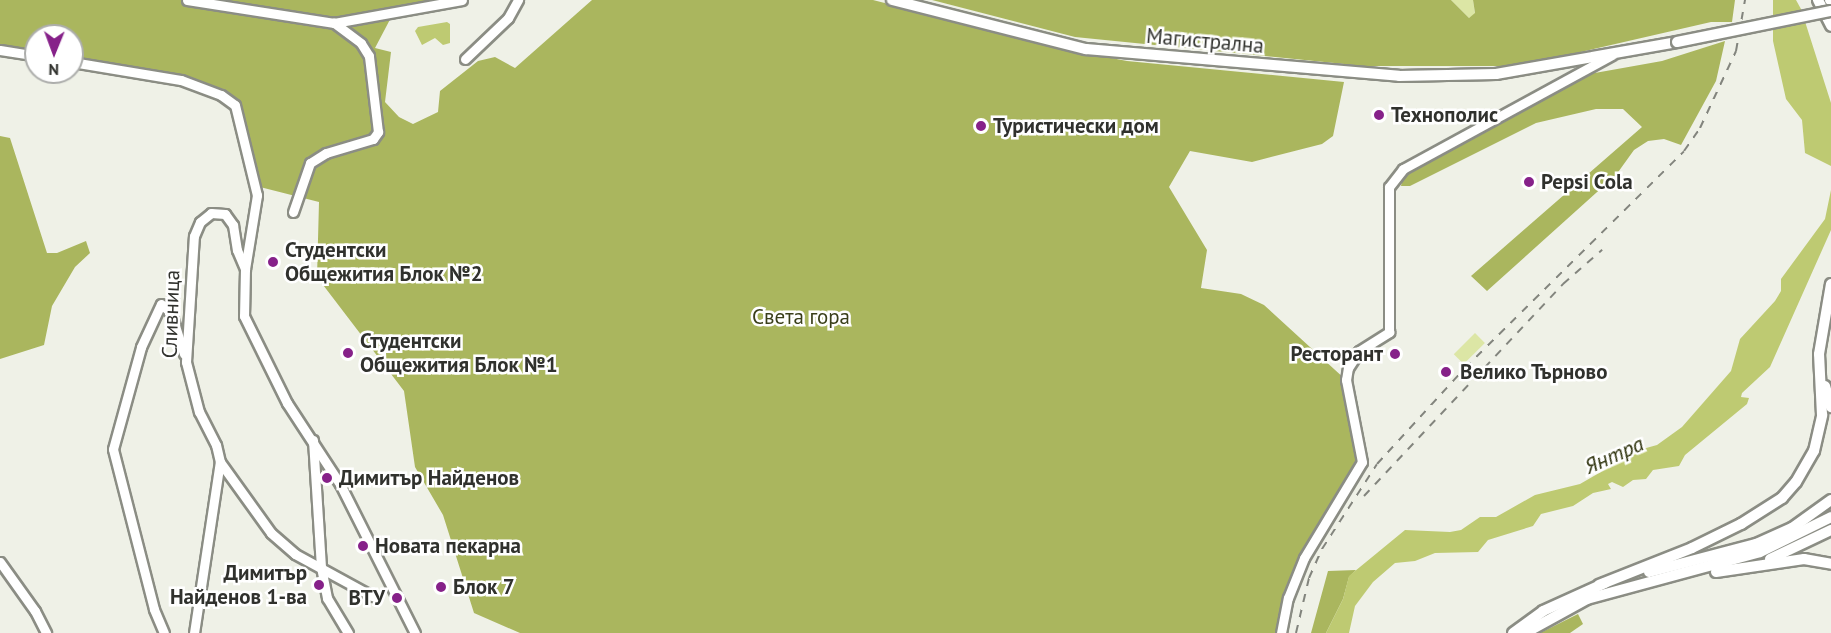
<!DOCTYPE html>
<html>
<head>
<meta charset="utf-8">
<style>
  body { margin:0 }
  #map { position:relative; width:1831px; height:633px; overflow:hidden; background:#eff1e7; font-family:"PT Sans",sans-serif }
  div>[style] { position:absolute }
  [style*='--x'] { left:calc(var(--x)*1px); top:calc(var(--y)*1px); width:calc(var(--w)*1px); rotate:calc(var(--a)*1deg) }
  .green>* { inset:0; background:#dce6a5; transform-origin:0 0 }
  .forest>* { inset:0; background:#aab65e }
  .water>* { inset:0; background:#beca72 }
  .roads { filter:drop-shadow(2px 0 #8b8d84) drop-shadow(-2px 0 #8b8d84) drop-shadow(0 2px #8b8d84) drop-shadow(0 -2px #8b8d84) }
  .minor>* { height:9px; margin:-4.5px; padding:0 4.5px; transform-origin:4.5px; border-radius:4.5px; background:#fff }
  .major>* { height:10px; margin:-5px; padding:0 5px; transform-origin:5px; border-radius:5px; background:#fff }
  .rail>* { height:2px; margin-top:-1px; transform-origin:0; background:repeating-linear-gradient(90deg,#82847d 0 8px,transparent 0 16px) }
  .bridges { filter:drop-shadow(2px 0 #8b8d84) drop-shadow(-2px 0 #8b8d84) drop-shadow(0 2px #8b8d84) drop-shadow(0 -2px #8b8d84) }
  .major-bridge>* { height:10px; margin:-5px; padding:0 5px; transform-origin:5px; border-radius:5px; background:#fff }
  .dots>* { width:16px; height:16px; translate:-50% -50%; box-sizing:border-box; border:3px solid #fff; border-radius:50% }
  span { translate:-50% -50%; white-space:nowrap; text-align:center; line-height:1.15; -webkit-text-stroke:5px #fff; paint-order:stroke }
  .street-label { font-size:21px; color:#30312d }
  .poi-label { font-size:21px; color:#30312d; font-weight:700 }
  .left { translate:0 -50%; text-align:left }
  .right { translate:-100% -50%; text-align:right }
  .park-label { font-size:21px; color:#3a3f1a }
  .water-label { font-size:22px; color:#2d310b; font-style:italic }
  .north { position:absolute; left:24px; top:24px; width:60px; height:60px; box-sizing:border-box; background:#fff; border:2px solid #acadab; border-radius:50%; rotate:181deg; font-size:16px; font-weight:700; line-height:24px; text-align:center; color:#30312d }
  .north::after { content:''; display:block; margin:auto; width:21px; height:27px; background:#862189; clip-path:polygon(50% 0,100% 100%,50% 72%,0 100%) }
</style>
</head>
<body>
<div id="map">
  <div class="green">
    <div style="clip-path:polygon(1451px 0,1473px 0,1475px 14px,1469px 18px)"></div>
    <div style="left:1475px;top:333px;width:14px;height:30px;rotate:45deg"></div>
  </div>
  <div class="forest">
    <div style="clip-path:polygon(0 0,437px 0,395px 10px,375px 48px,391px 52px,385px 102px,399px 117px,413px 124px,438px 112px,440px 91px,478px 61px,495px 57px,515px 68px,592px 0,873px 0,1064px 49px,1127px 61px,1344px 82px,1333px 136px,1322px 144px,1252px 162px,1190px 151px,1169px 187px,1207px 250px,1201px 288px,1241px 294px,1264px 305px,1346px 380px,1362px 462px,1304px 558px,1281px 633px,520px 633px,474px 613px,443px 515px,415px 467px,404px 391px,317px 277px,319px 202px,256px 186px,238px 110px,211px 90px,72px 62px,72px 36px,36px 36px,36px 56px,0 50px)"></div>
    <div style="clip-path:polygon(932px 0,1451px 0,1469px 18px,1475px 13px,1473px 0,1735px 0,1732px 22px,1711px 22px,1520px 66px,1364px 66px,1075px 37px)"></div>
    <div style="clip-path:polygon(1725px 41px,1716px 81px,1681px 145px,1664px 139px,1648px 141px,1634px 150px,1616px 175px,1487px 291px,1471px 276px,1642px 127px,1623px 109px,1596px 109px,1536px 123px,1410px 186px,1401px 186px,1403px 176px,1412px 169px,1578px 76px,1662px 61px)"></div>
    <div style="clip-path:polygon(0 136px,10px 138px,47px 253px,57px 253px,86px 241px,90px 253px,75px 267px,52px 306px,44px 345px,0 359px)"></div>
    <div style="clip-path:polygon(1356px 570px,1349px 577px,1343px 599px,1326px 633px,1311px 633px,1328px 571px)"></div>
    <div style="clip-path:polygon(1578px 614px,1583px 624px,1570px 633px,1540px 633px)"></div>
  </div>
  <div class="water">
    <div style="clip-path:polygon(1773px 0,1796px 0,1801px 9px,1831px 103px,1831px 166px,1805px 153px,1802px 120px,1786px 99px,1773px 41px)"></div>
    <div style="clip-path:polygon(447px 22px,450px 24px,450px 43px,443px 45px,435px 38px,422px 45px,415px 31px,418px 27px)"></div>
    <div style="clip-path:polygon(1831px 190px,1831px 230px,1770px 367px,1742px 393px,1741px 397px,1749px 398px,1747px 404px,1685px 455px,1679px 466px,1653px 470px,1646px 479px,1633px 480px,1623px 487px,1612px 482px,1608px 484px,1611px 489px,1593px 493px,1573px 506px,1541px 514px,1533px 526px,1488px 540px,1478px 552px,1435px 553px,1415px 561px,1395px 563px,1373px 582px,1355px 606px,1349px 633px,1326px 633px,1343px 599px,1349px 576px,1405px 530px,1450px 532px,1461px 530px,1480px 517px,1496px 517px,1535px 495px,1580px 484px,1639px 450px,1657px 445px,1682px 427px,1731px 371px,1740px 339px,1775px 301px,1781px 291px,1781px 279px,1825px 219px)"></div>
  </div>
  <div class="roads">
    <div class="minor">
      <div style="--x:187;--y:0;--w:149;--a:8.9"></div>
      <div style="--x:334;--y:23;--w:130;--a:-10.2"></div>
      <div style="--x:0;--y:50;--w:36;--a:9"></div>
      <div style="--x:465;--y:59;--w:59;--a:-43.6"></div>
      <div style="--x:508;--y:18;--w:21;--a:-61"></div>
      <div style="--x:72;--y:62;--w:110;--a:9.4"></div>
      <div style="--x:181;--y:80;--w:43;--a:20.6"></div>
      <div style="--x:221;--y:95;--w:17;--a:36"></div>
      <div style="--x:235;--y:105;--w:93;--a:76.3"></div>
      <div style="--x:257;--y:195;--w:75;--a:99.2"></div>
      <div style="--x:245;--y:269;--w:47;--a:91.2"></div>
      <div style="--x:244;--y:316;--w:97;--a:63.7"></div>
      <div style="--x:287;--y:403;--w:97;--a:56.8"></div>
      <div style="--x:340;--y:484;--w:167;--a:63.3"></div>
      <div style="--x:293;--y:212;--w:52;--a:-70.9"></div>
      <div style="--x:310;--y:163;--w:19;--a:-32"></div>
      <div style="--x:326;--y:153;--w:49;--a:-16.6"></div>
      <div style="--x:373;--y:139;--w:9;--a:-54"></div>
      <div style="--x:378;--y:132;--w:77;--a:-96.8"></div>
      <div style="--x:369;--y:56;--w:15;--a:-122"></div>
      <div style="--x:361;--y:43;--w:34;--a:-143"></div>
      <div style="--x:313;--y:440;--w:127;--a:86.4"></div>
      <div style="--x:321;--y:567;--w:32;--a:79"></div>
      <div style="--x:327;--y:598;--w:41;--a:59"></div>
      <div style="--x:220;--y:462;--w:87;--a:54.3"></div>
      <div style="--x:271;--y:533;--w:32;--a:41"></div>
      <div style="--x:295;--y:554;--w:88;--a:28.6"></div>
      <div style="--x:0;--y:562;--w:60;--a:54.5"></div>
      <div style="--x:35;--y:611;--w:25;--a:63"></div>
      <div style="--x:164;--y:633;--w:26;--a:-113"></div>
      <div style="--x:154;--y:609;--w:165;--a:-104.4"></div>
      <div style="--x:113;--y:449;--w:106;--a:-74.6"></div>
      <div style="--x:141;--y:347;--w:47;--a:-65.1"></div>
      <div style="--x:161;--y:304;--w:13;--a:42"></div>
      <div style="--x:171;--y:313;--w:43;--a:72.4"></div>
      <div style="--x:194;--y:633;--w:173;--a:-81.4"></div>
      <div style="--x:220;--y:462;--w:17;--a:-103"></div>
      <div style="--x:216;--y:445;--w:37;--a:-117"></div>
      <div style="--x:199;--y:412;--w:52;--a:-104.6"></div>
      <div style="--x:186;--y:362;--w:126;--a:-86.4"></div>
      <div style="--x:194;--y:236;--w:15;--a:-67"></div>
      <div style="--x:200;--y:222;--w:14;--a:-39"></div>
      <div style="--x:211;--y:213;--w:14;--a:4"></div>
      <div style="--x:225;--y:214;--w:14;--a:54"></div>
      <div style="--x:233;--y:225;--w:25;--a:81"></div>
      <div style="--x:237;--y:250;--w:21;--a:67"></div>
      <div style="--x:1281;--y:633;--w:36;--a:-79"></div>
      <div style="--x:1288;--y:598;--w:43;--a:-68.2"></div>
      <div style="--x:1304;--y:558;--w:112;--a:-58.9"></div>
      <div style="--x:1362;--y:462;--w:84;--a:-101"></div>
      <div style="--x:1346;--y:380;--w:12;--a:-81"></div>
      <div style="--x:1348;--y:368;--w:20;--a:-57"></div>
      <div style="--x:1359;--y:351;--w:36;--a:-32"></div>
      <div style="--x:1389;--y:332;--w:145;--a:-90"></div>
      <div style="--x:1389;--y:187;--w:23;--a:-52"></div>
      <div style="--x:1403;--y:169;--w:238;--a:-28.6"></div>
    </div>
    <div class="major">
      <div style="--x:892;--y:0;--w:200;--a:14.2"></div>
      <div style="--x:1086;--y:49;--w:314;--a:4.9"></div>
      <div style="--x:1399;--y:76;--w:97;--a:-1.2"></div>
      <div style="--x:1496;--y:74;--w:184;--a:-10"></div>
      <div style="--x:1818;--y:0;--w:29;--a:63"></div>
      <div style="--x:1830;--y:0;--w:1;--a:45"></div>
      <div style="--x:1825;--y:386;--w:22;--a:74"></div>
      <div style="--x:1770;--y:559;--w:68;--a:-25.4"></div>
      <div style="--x:1649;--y:572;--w:111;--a:-14.7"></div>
      <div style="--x:1756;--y:544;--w:39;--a:-24"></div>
      <div style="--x:1792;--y:528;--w:48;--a:-35.7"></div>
      <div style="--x:1716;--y:572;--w:89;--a:-8.4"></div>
      <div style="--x:1804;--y:559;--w:27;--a:10"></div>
      <div style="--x:1599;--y:585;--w:100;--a:-21.7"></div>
      <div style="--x:1692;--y:548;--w:55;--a:-26.1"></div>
      <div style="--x:1741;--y:524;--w:49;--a:-32.4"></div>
      <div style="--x:1782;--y:498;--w:21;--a:-49"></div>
      <div style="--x:1796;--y:482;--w:36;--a:-60"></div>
      <div style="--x:1814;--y:451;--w:37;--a:-77"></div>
      <div style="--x:1822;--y:415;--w:61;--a:-92.8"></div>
      <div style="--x:1819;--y:354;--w:71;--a:-80.3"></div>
      <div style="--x:1513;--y:633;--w:37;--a:-36"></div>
      <div style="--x:1543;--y:611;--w:68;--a:-24.3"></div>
      <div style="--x:1525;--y:633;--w:71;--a:-28.7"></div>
      <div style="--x:1587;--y:599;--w:179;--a:-15.2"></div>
      <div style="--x:1760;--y:552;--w:79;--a:-26.2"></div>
    </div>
  </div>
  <div class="rail">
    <div style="--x:1364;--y:496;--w:291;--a:-46.8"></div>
    <div style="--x:1563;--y:284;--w:52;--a:-41.1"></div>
    <div style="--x:1296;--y:633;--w:57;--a:-76.7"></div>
    <div style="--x:1309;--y:578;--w:32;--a:-66"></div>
    <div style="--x:1322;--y:549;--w:101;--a:-57.1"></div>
    <div style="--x:1377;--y:464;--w:130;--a:-47.5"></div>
    <div style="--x:1465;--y:368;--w:308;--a:-44.7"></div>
    <div style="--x:1684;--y:151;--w:28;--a:-55"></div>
    <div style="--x:1700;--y:128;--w:85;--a:-64.9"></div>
    <div style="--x:1736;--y:51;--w:52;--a:-80"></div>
  </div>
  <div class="bridges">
    <div class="major-bridge">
      <div style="--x:1677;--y:42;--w:157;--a:-11.4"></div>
    </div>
  </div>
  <div class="dots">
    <div style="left:1379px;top:115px;background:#862189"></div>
    <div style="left:981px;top:126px;background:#862189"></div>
    <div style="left:1529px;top:182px;background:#862189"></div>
    <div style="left:273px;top:262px;background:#862189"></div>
    <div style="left:348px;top:353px;background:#862189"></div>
    <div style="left:1395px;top:354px;background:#862189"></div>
    <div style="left:1446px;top:372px;background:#862189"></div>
    <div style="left:327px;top:478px;background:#862189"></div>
    <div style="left:363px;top:546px;background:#862189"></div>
    <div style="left:319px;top:585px;background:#862189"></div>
    <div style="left:441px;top:587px;background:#862189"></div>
    <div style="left:397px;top:598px;background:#862189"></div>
  </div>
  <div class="street-label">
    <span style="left:1205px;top:41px;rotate:5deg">Магистрална</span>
    <span style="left:171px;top:314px;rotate:-88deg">Сливница</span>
  </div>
  <div class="poi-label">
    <span class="left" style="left:1391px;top:115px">Технополис</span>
    <span class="left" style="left:993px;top:126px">Туристически дом</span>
    <span class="left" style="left:1541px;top:182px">Pepsi Cola</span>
    <span class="left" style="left:285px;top:262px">Студентски<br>Общежития Блок №2</span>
    <span class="left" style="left:360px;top:353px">Студентски<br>Общежития Блок №1</span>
    <span class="right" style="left:1383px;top:354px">Ресторант</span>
    <span class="left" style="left:1460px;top:372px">Велико Търново</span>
    <span class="left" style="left:339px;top:478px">Димитър Найденов</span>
    <span class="left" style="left:375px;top:546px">Новата пекарна</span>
    <span class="right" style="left:307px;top:585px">Димитър<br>Найденов 1-ва</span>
    <span class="left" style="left:453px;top:587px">Блок 7</span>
    <span class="right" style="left:385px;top:598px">ВТУ</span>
  </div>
  <div class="park-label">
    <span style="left:801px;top:317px">Света гора</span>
  </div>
  <div class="water-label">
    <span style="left:1614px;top:455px;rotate:-24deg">Янтра</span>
  </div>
  <div class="north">N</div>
</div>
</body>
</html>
